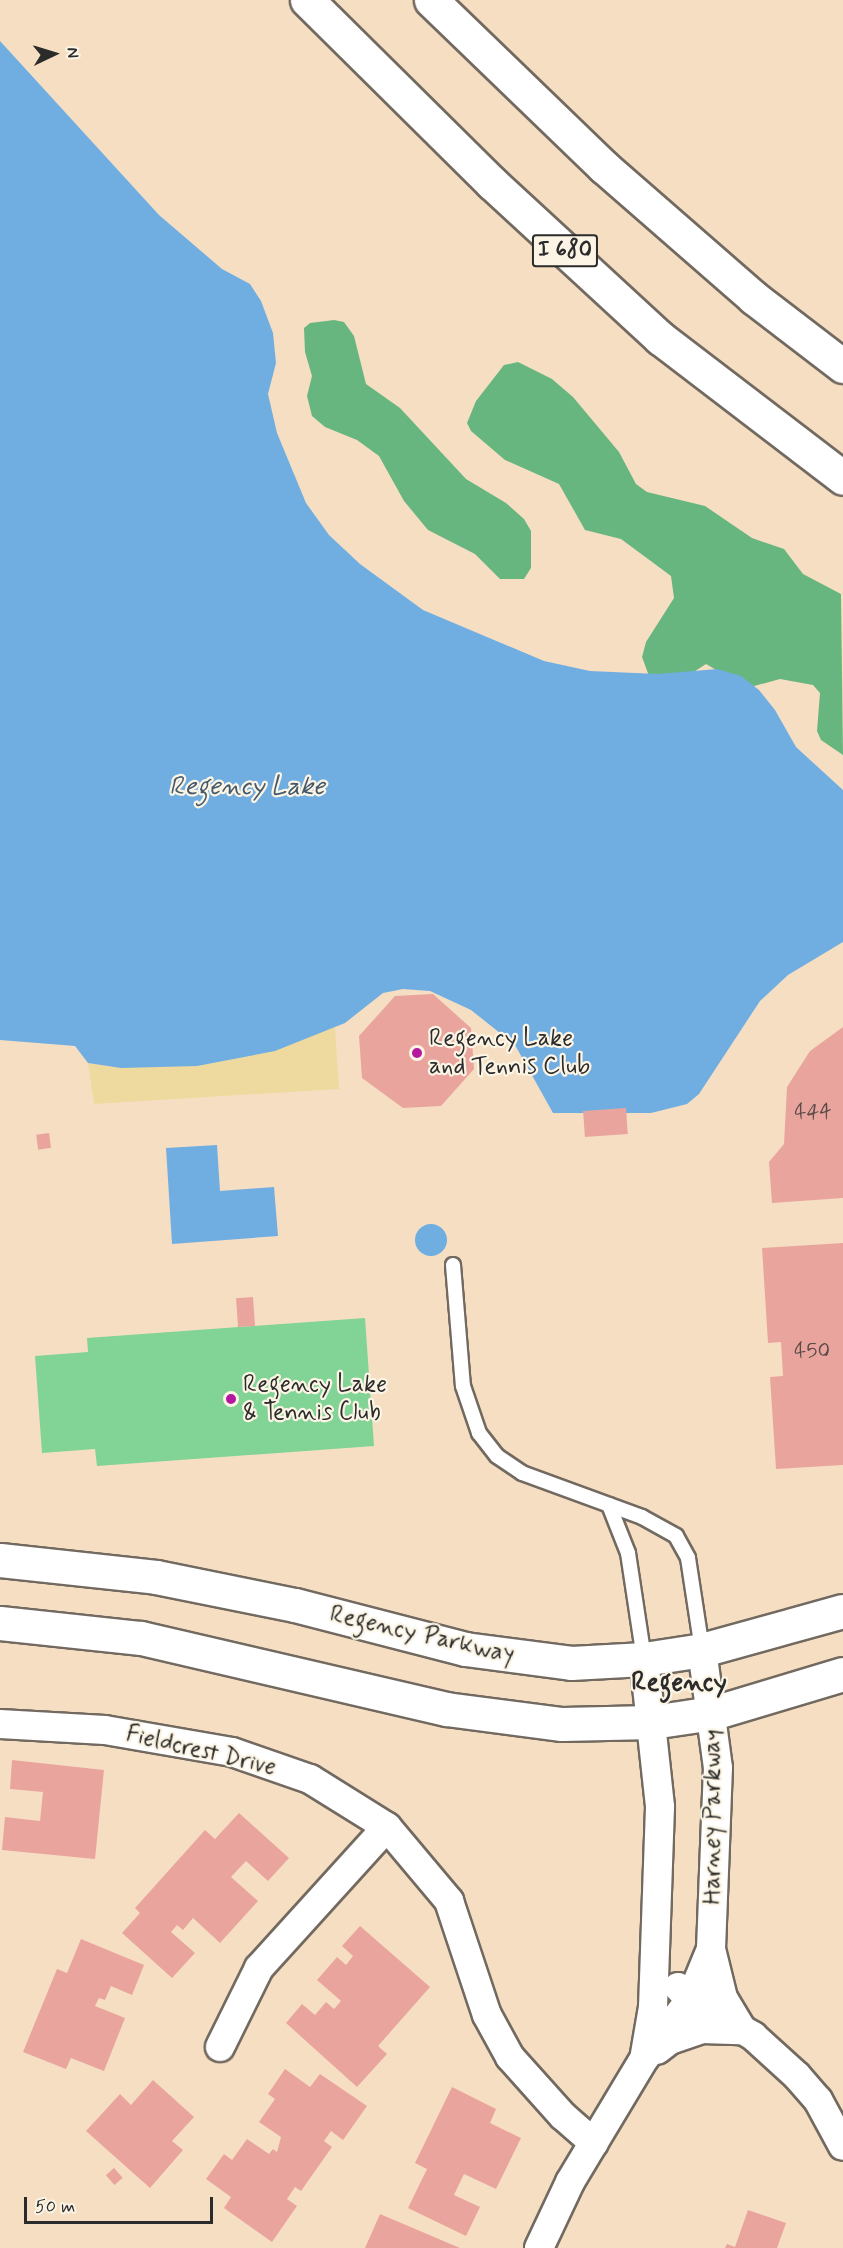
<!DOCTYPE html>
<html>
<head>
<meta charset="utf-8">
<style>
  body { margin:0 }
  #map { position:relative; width:843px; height:2248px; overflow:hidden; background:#f6dec3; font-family:Mynerve,sans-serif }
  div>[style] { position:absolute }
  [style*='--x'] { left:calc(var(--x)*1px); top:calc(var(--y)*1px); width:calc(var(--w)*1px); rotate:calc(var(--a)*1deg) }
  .green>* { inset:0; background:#81d496 }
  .forest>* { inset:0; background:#68b67f }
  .sand>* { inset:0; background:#eeda9e }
  .water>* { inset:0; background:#70aee2 }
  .round { border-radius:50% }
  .building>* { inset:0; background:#e9a59d; transform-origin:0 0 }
  .roads { filter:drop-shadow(2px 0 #726a60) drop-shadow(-2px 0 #726a60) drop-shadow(0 2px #726a60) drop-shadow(0 -2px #726a60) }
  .lane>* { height:14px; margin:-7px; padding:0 7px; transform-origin:7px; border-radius:7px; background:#fff }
  .street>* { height:28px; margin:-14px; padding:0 14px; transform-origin:14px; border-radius:14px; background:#fff }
  .secondary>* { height:33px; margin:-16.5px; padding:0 16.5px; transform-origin:16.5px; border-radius:16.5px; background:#fff }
  .highway>* { height:33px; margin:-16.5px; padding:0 16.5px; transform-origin:16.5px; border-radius:16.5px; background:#fff }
  .dots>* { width:16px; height:16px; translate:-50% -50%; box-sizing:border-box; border:3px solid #fcf5e5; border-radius:50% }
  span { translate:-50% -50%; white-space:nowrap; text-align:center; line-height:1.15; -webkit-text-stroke:4.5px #fcf5e5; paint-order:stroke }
  .number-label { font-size:21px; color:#5a4a48 }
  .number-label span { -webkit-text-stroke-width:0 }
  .shield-label span { padding:2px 4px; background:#fcf5e5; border:2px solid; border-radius:4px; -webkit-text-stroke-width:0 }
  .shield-label { font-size:22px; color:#2b2b2b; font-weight:700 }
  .poi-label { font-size:24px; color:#2b2b2b }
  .left { translate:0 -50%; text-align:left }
  .street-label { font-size:24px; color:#2b2b2b }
  .water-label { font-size:26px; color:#43596b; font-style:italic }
  .neighbourhood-label { font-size:26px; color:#2b2b2b; font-weight:700 }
  .north { position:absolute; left:24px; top:24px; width:60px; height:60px; -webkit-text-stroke:4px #fcf5e5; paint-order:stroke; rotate:86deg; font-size:16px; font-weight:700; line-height:24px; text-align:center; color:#2b2b2b }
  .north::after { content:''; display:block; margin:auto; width:21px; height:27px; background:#2b2b2b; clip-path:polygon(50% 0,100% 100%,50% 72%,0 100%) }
  .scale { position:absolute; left:24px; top:2197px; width:189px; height:27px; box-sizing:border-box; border:3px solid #2b2b2b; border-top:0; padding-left:8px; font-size:18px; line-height:21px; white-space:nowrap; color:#2b2b2b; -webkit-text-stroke:4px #fcf5e5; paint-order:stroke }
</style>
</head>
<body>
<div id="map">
  <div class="green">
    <div style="clip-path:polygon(365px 1318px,374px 1446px,97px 1466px,95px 1449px,42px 1453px,35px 1356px,88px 1352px,87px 1338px)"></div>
  </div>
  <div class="forest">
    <div style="clip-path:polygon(334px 320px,344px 322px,354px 336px,366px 384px,400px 408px,466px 479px,506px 503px,524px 519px,531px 531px,531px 568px,524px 579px,500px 579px,475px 554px,428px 530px,404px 501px,379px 456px,357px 440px,325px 427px,312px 416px,307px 396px,312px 376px,305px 352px,304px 328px,310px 323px)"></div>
    <div style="clip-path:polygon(518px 362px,552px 379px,573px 397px,619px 452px,636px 484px,647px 492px,705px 506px,752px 538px,784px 549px,803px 574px,841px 594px,843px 755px,821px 740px,817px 731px,820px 693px,813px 685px,780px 679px,747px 688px,706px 664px,689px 675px,649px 676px,642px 657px,646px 642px,674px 598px,671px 576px,621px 539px,585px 530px,559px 484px,505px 460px,471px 431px,467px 423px,476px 401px,504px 365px)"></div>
  </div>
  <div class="sand">
    <div style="clip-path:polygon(335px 1027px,339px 1089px,94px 1104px,88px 1063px,121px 1068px,306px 1037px)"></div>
  </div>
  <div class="water">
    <div style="clip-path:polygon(0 41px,159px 215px,222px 269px,250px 284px,261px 301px,273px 333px,276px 363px,268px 394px,277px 433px,306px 503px,329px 535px,360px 564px,423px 610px,544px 661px,590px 671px,658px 674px,717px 669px,741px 676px,759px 690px,775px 710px,796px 747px,843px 790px,843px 942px,788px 975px,760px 1001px,699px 1094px,687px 1104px,651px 1113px,553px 1113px,515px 1045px,471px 1010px,430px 991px,403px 989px,383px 993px,345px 1023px,275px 1051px,197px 1066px,121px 1068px,88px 1063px,75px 1046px,0 1040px)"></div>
    <div style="clip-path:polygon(217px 1145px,220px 1191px,274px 1187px,278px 1236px,172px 1244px,166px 1148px)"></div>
    <div class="round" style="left:415px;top:1224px;width:32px;height:32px"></div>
  </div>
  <div class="building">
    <div style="clip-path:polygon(433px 994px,471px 1028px,474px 1069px,441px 1106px,403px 1108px,362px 1078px,359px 1036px,395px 996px)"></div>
    <div style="clip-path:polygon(843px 1027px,843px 1198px,772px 1203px,769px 1162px,784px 1144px,787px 1087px,810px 1051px)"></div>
    <div style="left:626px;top:1108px;width:26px;height:43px;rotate:86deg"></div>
    <div style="left:49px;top:1133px;width:15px;height:13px;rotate:82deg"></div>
    <div style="clip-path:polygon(843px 1243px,843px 1465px,776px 1469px,770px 1377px,783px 1376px,781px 1342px,768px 1343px,762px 1248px)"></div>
    <div style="left:253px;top:1297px;width:29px;height:17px;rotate:86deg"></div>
    <div style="clip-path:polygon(12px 1760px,104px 1770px,95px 1859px,2px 1850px,5px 1817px,40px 1821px,43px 1792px,10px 1789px)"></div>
    <div style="clip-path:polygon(239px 1813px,289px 1858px,268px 1881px,246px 1861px,231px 1877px,258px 1901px,220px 1943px,193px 1918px,183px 1930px,177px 1925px,171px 1932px,195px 1953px,172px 1978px,122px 1933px,140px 1913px,135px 1908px,205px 1830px,215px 1839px)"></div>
    <div style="clip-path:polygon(360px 1926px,430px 1987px,378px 2046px,387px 2054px,357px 2087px,286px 2023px,302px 2004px,315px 2015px,326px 2002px,334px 2009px,341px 2001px,317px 1980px,337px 1957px,346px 1965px,353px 1956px,342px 1946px)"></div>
    <div style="clip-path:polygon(81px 1939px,144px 1965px,132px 1995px,111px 1986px,105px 2000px,99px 1998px,95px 2006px,125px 2018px,104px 2071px,71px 2058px,66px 2069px,23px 2052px,57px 1969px,67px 1973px)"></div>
    <div style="clip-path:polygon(285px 2069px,310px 2087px,320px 2074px,367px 2106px,343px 2140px,331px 2131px,324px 2141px,332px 2147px,301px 2191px,295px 2187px,287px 2199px,297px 2206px,272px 2242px,224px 2208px,231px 2197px,206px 2179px,224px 2154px,232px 2160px,247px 2139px,269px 2154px,273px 2149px,277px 2152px,281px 2137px,259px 2122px,275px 2099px,268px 2094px)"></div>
    <div style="clip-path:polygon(153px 2080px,194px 2117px,172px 2141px,183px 2150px,150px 2188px,86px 2131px,120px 2094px,131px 2105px)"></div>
    <div style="clip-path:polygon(452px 2087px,496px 2109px,490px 2123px,521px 2138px,496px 2189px,464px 2174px,454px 2195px,480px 2207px,466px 2236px,408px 2208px,427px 2169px,415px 2163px)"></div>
    <div style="left:114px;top:2168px;width:13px;height:11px;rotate:48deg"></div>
    <div style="clip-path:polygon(748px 2210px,786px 2223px,777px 2248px,725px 2248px,727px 2244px,735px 2247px)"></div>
    <div style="clip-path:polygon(380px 2214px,460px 2248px,365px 2248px)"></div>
  </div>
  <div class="roads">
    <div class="lane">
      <div style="--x:453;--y:1265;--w:121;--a:85.3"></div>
      <div style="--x:463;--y:1386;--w:50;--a:71.2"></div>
      <div style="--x:479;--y:1433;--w:29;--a:52"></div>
      <div style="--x:497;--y:1456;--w:30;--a:34"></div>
      <div style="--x:522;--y:1473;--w:128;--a:20.1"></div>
      <div style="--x:642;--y:1517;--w:39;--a:29"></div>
      <div style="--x:676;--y:1536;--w:25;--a:61"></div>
      <div style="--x:688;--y:1558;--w:93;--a:81.3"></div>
      <div style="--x:609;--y:1505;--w:52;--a:68.4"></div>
      <div style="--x:628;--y:1553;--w:107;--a:81.4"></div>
    </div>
    <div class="street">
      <div style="--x:644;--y:1659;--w:149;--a:83.8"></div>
      <div style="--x:660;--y:1807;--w:200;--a:92"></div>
      <div style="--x:653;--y:2007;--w:48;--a:99.7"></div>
      <div style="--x:0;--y:1724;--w:105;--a:3.3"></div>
      <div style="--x:105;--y:1730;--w:129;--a:9.8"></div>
      <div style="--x:232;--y:1752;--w:83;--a:19.1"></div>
      <div style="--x:310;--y:1779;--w:91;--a:31.9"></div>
      <div style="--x:387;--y:1827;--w:97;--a:50"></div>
      <div style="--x:449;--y:1901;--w:120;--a:71.6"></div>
      <div style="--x:487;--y:2015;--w:48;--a:61.3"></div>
      <div style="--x:510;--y:2057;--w:79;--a:48.1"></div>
      <div style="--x:563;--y:2116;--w:41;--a:41.1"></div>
      <div style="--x:711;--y:1949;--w:50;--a:76.2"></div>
      <div style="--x:723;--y:1998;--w:35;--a:59"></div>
      <div style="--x:678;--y:1987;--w:18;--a:47"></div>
      <div style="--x:690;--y:2000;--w:73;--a:29.7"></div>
      <div style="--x:753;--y:2036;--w:59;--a:42.3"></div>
      <div style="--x:797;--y:2076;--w:32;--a:49"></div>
      <div style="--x:818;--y:2100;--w:52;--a:61.5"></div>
      <div style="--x:220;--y:2047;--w:88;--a:-63.7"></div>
      <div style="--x:259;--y:1968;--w:190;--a:-47.8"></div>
      <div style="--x:657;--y:2050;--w:16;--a:-38"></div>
      <div style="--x:670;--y:2040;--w:34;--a:-19"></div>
      <div style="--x:702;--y:2029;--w:38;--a:2"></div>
      <div style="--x:539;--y:2248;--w:73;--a:-64.8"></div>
      <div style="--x:570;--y:2182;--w:144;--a:-59"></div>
      <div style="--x:644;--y:2059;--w:75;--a:-52.1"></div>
      <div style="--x:690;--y:2000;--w:55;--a:-67.6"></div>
      <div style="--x:711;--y:1949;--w:181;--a:-87.8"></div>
      <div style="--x:718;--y:1768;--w:119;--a:-97.7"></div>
    </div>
    <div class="secondary">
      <div style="--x:0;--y:1560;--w:157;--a:6.2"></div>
      <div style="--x:156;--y:1577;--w:142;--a:11.4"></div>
      <div style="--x:295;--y:1605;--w:176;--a:14.5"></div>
      <div style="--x:465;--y:1649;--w:107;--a:7.5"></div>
      <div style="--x:571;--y:1663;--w:73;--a:-3.1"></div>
      <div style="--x:644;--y:1659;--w:59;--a:-8.8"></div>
      <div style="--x:702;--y:1650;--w:146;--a:-15.5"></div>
      <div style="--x:0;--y:1623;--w:142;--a:6.1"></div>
      <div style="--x:141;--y:1638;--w:313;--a:13.1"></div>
      <div style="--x:446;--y:1709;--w:117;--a:7.4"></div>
      <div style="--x:562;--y:1724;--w:90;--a:-1.3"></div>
      <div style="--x:652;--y:1722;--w:62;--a:-8.4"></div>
      <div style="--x:713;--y:1713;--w:136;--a:-16.7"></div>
    </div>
    <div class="highway">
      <div style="--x:307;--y:0;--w:260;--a:44.7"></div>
      <div style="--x:492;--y:183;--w:229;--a:42.7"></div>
      <div style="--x:660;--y:338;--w:230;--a:37.4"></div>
      <div style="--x:431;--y:0;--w:240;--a:44"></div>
      <div style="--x:604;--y:167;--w:199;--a:41.1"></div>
      <div style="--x:754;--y:298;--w:112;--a:37.4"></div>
    </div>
  </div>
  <div class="dots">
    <div style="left:417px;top:1053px;background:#b5179e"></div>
    <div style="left:231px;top:1399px;background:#b5179e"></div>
  </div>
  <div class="number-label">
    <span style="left:813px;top:1112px">444</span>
    <span style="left:812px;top:1351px">450</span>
  </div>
  <div class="shield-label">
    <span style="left:565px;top:251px">I 680</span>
  </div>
  <div class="poi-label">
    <span class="left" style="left:429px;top:1053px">Regency Lake<br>and Tennis Club</span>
    <span class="left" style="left:243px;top:1399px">Regency Lake<br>&amp; Tennis Club</span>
  </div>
  <div class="street-label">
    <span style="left:422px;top:1635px;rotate:13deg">Regency Parkway</span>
    <span style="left:201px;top:1751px;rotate:13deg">Fieldcrest Drive</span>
    <span style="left:713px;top:1817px;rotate:-90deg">Harney Parkway</span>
  </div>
  <div class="water-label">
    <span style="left:247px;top:788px">Regency Lake</span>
  </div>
  <div class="neighbourhood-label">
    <span style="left:679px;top:1684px">Regency</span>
  </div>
  <div class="north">N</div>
  <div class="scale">50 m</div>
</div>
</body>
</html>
